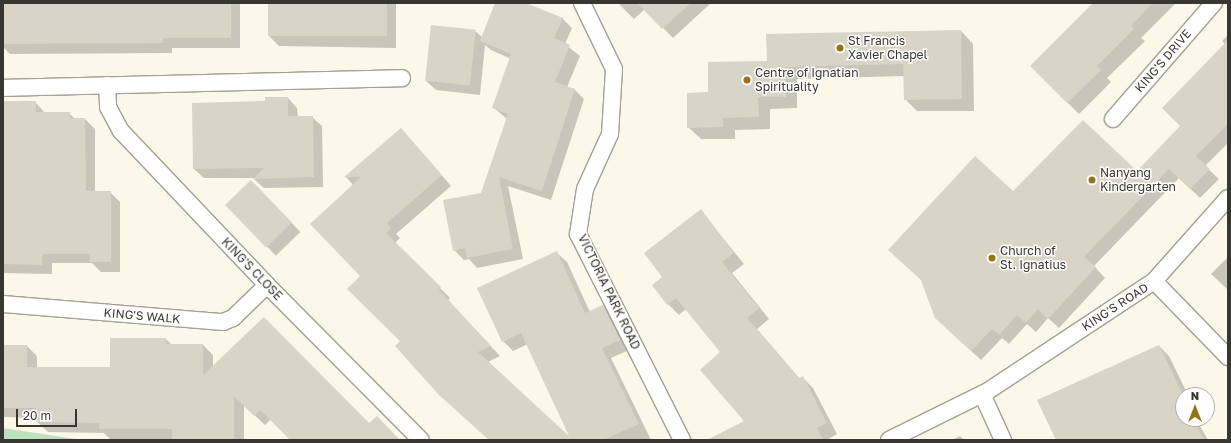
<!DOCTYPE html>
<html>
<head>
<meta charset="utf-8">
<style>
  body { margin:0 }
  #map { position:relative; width:1231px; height:443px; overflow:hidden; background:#fbf7e9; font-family:"Golos Text",sans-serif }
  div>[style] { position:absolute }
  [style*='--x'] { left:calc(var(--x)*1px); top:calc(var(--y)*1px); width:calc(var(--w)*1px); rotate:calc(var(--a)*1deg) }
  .green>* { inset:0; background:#bde0bd }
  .shadow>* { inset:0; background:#0003; transform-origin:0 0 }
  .building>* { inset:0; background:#d8d4c6; transform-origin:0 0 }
  .roads { filter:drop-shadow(1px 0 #a4a093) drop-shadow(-1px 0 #a4a093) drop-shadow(0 1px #a4a093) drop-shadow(0 -1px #a4a093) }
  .minor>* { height:16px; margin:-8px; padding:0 8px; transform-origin:8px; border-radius:8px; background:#fff }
  .dots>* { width:11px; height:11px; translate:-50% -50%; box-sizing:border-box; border:2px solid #fff; border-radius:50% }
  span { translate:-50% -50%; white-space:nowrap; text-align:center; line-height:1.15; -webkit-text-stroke:3px #fff; paint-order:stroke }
  .poi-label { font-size:12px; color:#383631 }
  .left { translate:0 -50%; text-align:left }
  .street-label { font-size:12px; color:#383631 }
  .frame { position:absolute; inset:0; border:4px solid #383631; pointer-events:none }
  .north { position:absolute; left:1175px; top:387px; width:40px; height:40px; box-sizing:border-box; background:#fff; border:1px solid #afafad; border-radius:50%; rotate:0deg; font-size:11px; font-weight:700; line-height:16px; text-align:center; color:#383631 }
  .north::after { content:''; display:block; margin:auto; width:14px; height:18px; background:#94731b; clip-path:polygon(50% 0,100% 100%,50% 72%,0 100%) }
  .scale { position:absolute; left:16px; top:409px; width:61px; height:18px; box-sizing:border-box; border:2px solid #383631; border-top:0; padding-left:5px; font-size:12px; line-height:14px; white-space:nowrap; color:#383631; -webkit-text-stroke:3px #fff; paint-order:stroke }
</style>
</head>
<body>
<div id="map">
  <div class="green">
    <div style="clip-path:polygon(3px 428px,82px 440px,3px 440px)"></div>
  </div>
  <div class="shadow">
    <div style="clip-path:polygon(3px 3px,240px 3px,240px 48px,172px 48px,172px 53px,10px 54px,3px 47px)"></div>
    <div style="clip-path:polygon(269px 3px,396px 3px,396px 48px,279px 46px,269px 36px)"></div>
    <div style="clip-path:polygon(496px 3px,524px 3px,562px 18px,572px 28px,565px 44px,580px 56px,567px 87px,574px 89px,584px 99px,551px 200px,508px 186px,523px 259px,477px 268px,469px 259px,464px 260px,454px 250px,481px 194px,507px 119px,494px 108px,511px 59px,491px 50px,485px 45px,480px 95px,436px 90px,426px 81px,475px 31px,482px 37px)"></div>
    <div style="clip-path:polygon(618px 3px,711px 3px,673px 38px,645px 9px,634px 19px)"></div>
    <div style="clip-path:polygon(1095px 3px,1176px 3px,1141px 38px,1145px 41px,1107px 78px,1111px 82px,1079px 114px,1031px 66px)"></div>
    <div style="clip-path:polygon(961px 31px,973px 44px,974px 111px,917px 111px,905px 99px,905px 76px,797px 79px,797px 108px,770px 109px,770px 129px,735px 130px,735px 139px,701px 139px,688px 127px,709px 93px,768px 62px)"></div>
    <div style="clip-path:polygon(1228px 35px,1228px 143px,1205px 166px,1219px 179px,1200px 198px,1179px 178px,1094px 266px,1105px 278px,1059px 328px,1048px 318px,1036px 332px,1027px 324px,1009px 344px,1002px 338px,981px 360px,946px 328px,1013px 193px,1137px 173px,1182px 126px,1225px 44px,1222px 41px)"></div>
    <div style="clip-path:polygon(288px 98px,297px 108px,298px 117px,312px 117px,322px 126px,323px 187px,264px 188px,253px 178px,204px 178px,194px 169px,266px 102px)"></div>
    <div style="clip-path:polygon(3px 102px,35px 102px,45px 113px,69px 113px,75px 119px,85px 119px,95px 129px,95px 192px,110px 192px,120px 202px,120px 272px,101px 272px,92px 263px,52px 263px,52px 274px,3px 273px)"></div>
    <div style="clip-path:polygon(410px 139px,451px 186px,396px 234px,400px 238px,395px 243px,450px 298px,448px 300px,500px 356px,488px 362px,572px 440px,489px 440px,402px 341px,361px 276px,353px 185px,346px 177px)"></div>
    <div style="left:251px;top:181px;width:71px;height:34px;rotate:46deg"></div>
    <div style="clip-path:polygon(701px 211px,744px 264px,732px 273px,769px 319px,757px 329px,800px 379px,802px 377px,813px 388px,837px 434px,827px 440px,709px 440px,746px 421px,721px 352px,686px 309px,679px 315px,668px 304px,663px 277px)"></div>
    <div style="clip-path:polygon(557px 253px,567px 262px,590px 312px,603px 306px,613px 316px,629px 350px,611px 358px,651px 440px,572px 440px,528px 344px,513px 351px,503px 341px)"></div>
    <div style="clip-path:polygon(1228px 257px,1228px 290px,1211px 274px)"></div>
    <div style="clip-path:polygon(166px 339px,172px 345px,203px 345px,213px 355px,213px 367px,369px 425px,399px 440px,291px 440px,271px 419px,265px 425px,244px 405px,244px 440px,110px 439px,104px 433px,48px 432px,37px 422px,37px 418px,3px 417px,3px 346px,27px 346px,37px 356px,37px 368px,111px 368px)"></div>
    <div style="clip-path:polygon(1159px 346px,1169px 356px,1188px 395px,1183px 395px,1183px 419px,1196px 419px,1208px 440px,1057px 440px)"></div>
    <div style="clip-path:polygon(960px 436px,964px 440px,952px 440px)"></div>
  </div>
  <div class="building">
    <div style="clip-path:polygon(3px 3px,231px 3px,231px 38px,163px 38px,163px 43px,3px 44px)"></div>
    <div style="left:268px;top:3px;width:119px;height:33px"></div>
    <div style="clip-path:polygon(495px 3px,526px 3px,563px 18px,554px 38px,570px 45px,555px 82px,575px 89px,542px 191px,499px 177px,513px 249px,467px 258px,465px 248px,453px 251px,443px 200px,481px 193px,508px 114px,492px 108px,511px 54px,480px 41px)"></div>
    <div style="clip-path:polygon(637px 3px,691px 3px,662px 29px)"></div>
    <div style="clip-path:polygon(1093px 3px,1153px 3px,1131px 26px,1134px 29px,1097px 66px,1101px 70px,1067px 103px,1030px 66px)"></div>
    <div style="left:431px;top:25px;width:45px;height:56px;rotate:6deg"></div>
    <div style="clip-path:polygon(961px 30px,962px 99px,904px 100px,903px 64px,785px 67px,786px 97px,758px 97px,759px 117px,723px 118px,723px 127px,687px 128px,687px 93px,708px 92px,708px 62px,767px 61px,766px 34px)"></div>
    <div style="clip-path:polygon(1228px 40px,1228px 124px,1196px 156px,1210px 169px,1190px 189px,1169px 169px,1084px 257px,1096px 267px,1048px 319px,1038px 309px,1025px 323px,1017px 315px,999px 335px,992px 329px,971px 351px,935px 318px,921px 280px,888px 250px,975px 156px,1013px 191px,1083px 120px,1137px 171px,1180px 126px,1162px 108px)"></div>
    <div style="clip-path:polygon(265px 97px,288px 97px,288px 116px,313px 116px,314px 177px,253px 179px,264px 168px,193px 169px,192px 103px,265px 101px)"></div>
    <div style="clip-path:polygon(3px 101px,36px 101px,36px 112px,70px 112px,70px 118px,85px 118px,86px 191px,111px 191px,111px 262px,90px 262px,90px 254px,43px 254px,42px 265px,3px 264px)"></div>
    <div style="clip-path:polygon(401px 128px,442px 175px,387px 223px,391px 228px,386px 233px,441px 287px,439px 290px,491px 346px,478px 352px,569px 436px,521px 333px,502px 342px,477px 288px,557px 251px,585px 313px,603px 305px,609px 317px,620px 340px,602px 348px,639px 424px,603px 440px,489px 440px,439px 395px,395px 346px,400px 341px,347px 289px,360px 276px,310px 224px,361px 177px,344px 177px)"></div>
    <div style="left:251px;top:180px;width:59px;height:36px;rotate:46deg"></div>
    <div style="clip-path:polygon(701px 209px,734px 253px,722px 262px,759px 308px,747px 318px,799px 378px,803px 376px,827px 423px,817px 428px,823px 440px,707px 440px,744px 421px,700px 370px,720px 352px,676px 298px,667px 305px,652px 285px,662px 277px,644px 253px)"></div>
    <div style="clip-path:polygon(264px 317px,369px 423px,377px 416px,400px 440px,290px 440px,260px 410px,254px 416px,234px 396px,234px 439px,221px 440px,172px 440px,172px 429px,99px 429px,99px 423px,36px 422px,36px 408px,3px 408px,3px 345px,27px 345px,27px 367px,110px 367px,110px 338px,166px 338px,166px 344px,203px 344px,203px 375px)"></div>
    <div style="clip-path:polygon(1159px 345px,1183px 395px,1180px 395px,1183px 401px,1183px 419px,1193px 419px,1204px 440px,1056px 440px,1037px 400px)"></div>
  </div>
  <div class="roads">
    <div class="minor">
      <div style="--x:582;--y:3;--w:73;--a:64.1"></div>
      <div style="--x:614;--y:69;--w:65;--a:93.5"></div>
      <div style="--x:610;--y:134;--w:60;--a:114.4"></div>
      <div style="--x:585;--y:189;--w:46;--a:98.8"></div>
      <div style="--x:578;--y:234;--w:231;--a:63.2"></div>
      <div style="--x:107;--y:85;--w:22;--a:87"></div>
      <div style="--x:108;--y:107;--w:27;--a:62"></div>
      <div style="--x:121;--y:131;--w:212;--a:46.5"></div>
      <div style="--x:267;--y:285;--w:218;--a:45.2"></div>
      <div style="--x:3;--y:88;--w:399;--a:-1.4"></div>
      <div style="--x:1113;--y:119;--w:154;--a:-49"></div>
      <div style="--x:1154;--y:281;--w:106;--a:45.8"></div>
      <div style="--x:3;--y:304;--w:221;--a:4.7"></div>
      <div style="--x:223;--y:322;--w:11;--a:-22"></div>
      <div style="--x:233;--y:318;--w:47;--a:-44.1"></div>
      <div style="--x:982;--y:394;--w:51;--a:65.5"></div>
      <div style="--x:889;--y:440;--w:110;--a:-26.3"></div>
      <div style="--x:988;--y:391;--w:199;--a:-33.5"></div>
      <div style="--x:1154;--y:281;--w:111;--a:-48.3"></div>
    </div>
  </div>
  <div class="dots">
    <div style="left:840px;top:48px;background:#94731b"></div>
    <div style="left:747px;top:80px;background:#94731b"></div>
    <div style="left:1092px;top:180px;background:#94731b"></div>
    <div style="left:992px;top:258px;background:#94731b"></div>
  </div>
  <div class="poi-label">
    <span class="left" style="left:848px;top:48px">St Francis<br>Xavier Chapel</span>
    <span class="left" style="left:755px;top:80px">Centre of Ignatian<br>Spirituality</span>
    <span class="left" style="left:1100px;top:180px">Nanyang<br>Kindergarten</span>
    <span class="left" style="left:1000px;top:258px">Church of<br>St. Ignatius</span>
  </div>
  <div class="street-label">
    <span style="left:1163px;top:61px;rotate:-49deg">KING'S DRIVE</span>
    <span style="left:252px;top:269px;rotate:46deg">KING'S CLOSE</span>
    <span style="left:609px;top:292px;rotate:64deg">VICTORIA PARK ROAD</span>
    <span style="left:1115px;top:307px;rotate:-33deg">KING'S ROAD</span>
    <span style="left:142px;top:316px;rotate:5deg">KING'S WALK</span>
  </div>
  <div class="frame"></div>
  <div class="north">N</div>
  <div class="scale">20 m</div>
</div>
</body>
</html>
